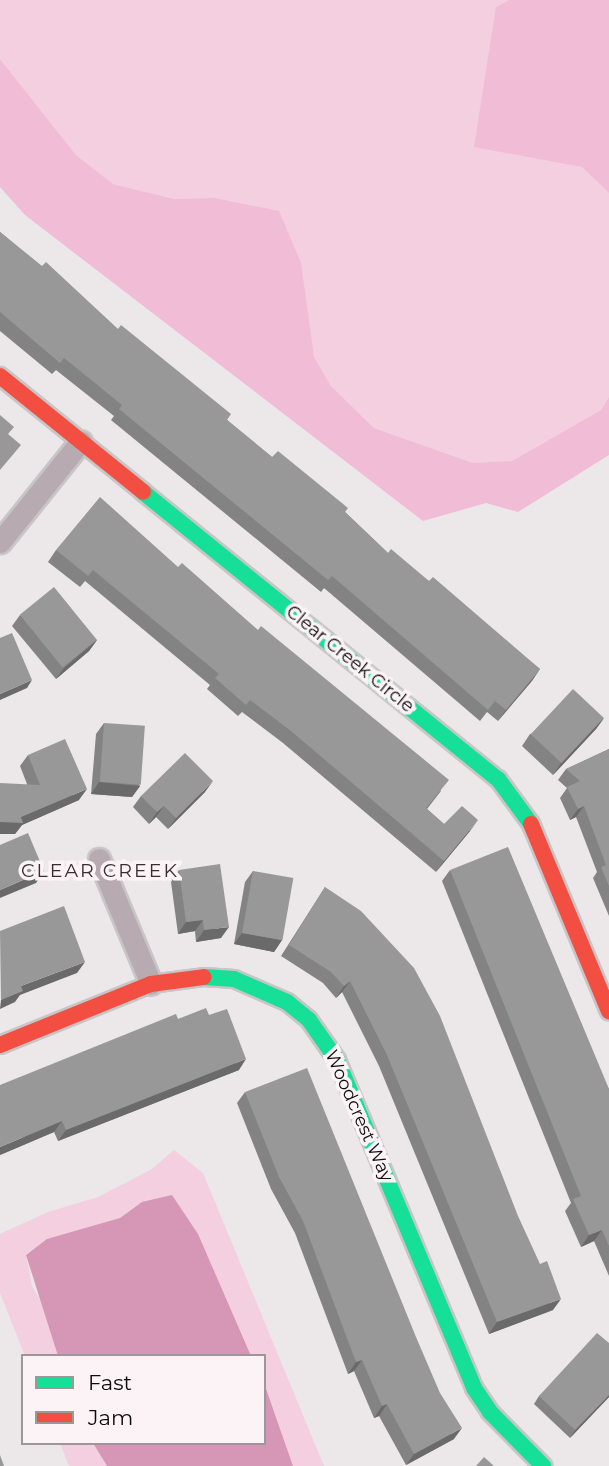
<!DOCTYPE html>
<html>
<head>
<meta charset="utf-8">
<style>
  body { margin:0 }
  #map { position:relative; width:609px; height:1466px; overflow:hidden; background:#ece7e9; font-family:Montserrat,sans-serif }
  div>[style] { position:absolute }
  [style*='--x'] { left:calc(var(--x)*1px); top:calc(var(--y)*1px); width:calc(var(--w)*1px); rotate:calc(var(--a)*1deg) }
  .green>* { inset:0; background:#f3cfe0 }
  .forest>* { inset:0; background:#f1bcd5 }
  .water>* { inset:0; background:#d696b5 }
  .roads { filter:drop-shadow(2px 0 #c8c5c6) drop-shadow(-2px 0 #c8c5c6) drop-shadow(0 2px #c8c5c6) drop-shadow(0 -2px #c8c5c6) }
  .street>* { height:21px; margin:-10.5px; padding:0 10.5px; transform-origin:10.5px; border-radius:10.5px; background:#b7abb1 }
  .fast>* { height:16px; margin:-8px; padding:0 8px; transform-origin:8px; border-radius:8px; background:#16e098 }
  .jam>* { height:16px; margin:-8px; padding:0 8px; transform-origin:8px; border-radius:8px; background:#f24e42 }
  .wall>* { inset:0; background:#848383 }
  .shaded-wall>* { inset:0; background:#6b6a6a }
  .building>* { inset:0; background:#999898; transform-origin:0 0 }
  span { translate:-50% -50%; white-space:nowrap; text-align:center; line-height:1.15; -webkit-text-stroke:7px #fcf3f6; paint-order:stroke }
  .street-label { font-size:18px; color:#0f0c0d }
  .neighbourhood-label { font-size:19px; color:#362f32; letter-spacing:2px }
  .legend { position:absolute; left:21px; top:1354px; width:245px; height:91px; box-sizing:border-box; background:#fcf3f6; border:2px solid #9d9799; margin:0; padding:9px 12px; list-style:none; font-size:21px; color:#0f0c0d }
  .legend li { display:flex; align-items:center; gap:14px; height:35px }
  .legend b { width:35px; border:2px solid #9d9799 }
</style>
</head>
<body>
<div id="map">
  <div class="green">
    <div style="clip-path:polygon(0 0,509px 0,496px 7px,537px 156px,582px 167px,609px 193px,609px 397px,601px 410px,512px 461px,473px 463px,374px 428px,331px 386px,314px 357px,305px 311px,214px 198px,174px 199px,113px 184px,76px 155px,0 59px)"></div>
    <div style="clip-path:polygon(174px 1150px,203px 1173px,324px 1466px,293px 1466px,264px 1383px,264px 1356px,251px 1356px,244px 1344px,207px 1255px,142px 1202px,120px 1218px,47px 1240px,26px 1254px,32px 1286px,44px 1306px,58px 1356px,25px 1356px,0 1293px,0 1234px,48px 1212px,98px 1197px,152px 1169px)"></div>
    <div style="clip-path:polygon(60px 1443px,93px 1443px,107px 1466px,69px 1466px)"></div>
  </div>
  <div class="forest">
    <div style="clip-path:polygon(509px 0,609px 0,609px 193px,582px 167px,474px 147px,496px 7px)"></div>
    <div style="clip-path:polygon(0 59px,76px 155px,113px 184px,174px 199px,214px 198px,279px 211px,301px 263px,314px 357px,331px 386px,374px 428px,473px 463px,512px 461px,601px 410px,609px 397px,609px 455px,518px 512px,486px 503px,423px 521px,25px 215px,0 187px)"></div>
  </div>
  <div class="water">
    <div style="clip-path:polygon(172px 1195px,198px 1234px,251px 1356px,58px 1356px,26px 1255px,47px 1239px,120px 1218px,142px 1202px)"></div>
    <div style="clip-path:polygon(264px 1383px,293px 1466px,107px 1466px,93px 1443px,264px 1443px)"></div>
  </div>
  <div class="roads">
    <div class="street">
      <div style="--x:0;--y:542;--w:129;--a:-51.3"></div>
      <div style="--x:99;--y:859;--w:135;--a:67.4"></div>
    </div>
    <div class="fast">
      <div style="--x:143;--y:492;--w:457;--a:39"></div>
      <div style="--x:498;--y:779;--w:56;--a:53.7"></div>
      <div style="--x:204;--y:977;--w:30;--a:4"></div>
      <div style="--x:234;--y:979;--w:58;--a:23.5"></div>
      <div style="--x:287;--y:1002;--w:28;--a:39"></div>
      <div style="--x:309;--y:1020;--w:49;--a:55"></div>
      <div style="--x:337;--y:1060;--w:355;--a:67.3"></div>
      <div style="--x:474;--y:1388;--w:29;--a:56"></div>
      <div style="--x:490;--y:1412;--w:76;--a:45.5"></div>
    </div>
    <div class="jam">
      <div style="--x:0;--y:376;--w:184;--a:39"></div>
      <div style="--x:531;--y:824;--w:203;--a:67.4"></div>
      <div style="--x:0;--y:1045;--w:163;--a:-22"></div>
      <div style="--x:151;--y:984;--w:53;--a:-7.5"></div>
    </div>
  </div>
  <div class="wall">
    <div style="clip-path:polygon(0 232px,227px 420px,272px 457px,345px 512px,388px 553px,429px 581px,540px 669px,498px 721px,487px 712px,480px 721px,324px 588px,321px 592px,111px 420px,114px 416px,56px 370px,52px 374px,0 331px)"></div>
    <div style="clip-path:polygon(56px 550px,178px 567px,441px 791px,427px 809px,444px 824px,470px 831px,436px 872px,283px 743px,242px 712px,238px 716px,207px 689px,210px 685px,85px 581px,80px 587px,48px 562px)"></div>
    <div style="clip-path:polygon(20px 615px,97px 640px,89px 651px,56px 679px,12px 626px)"></div>
    <div style="clip-path:polygon(604px 718px,596px 729px,553px 775px,522px 746px,530px 734px)"></div>
    <div style="clip-path:polygon(104px 723px,140px 786px,132px 797px,91px 794px,96px 734px)"></div>
    <div style="clip-path:polygon(609px 749px,609px 916px,593px 878px,597px 872px,576px 817px,570px 820px,560px 798px,567px 788px,558px 780px,566px 769px)"></div>
    <div style="clip-path:polygon(28px 755px,79px 800px,22px 825px,15px 834px,27px 784px,20px 766px)"></div>
    <div style="clip-path:polygon(205px 792px,168px 829px,156px 817px,149px 824px,133px 807px,141px 796px)"></div>
    <div style="clip-path:polygon(179px 870px,221px 938px,196px 942px,195px 931px,178px 934px,171px 882px)"></div>
    <div style="clip-path:polygon(450px 870px,609px 1089px,609px 1276px,594px 1241px,581px 1247px,565px 1211px,571px 1203px,442px 881px)"></div>
    <div style="clip-path:polygon(253px 871px,282px 940px,274px 952px,234px 944px,245px 882px)"></div>
    <div style="clip-path:polygon(325px 887px,553px 1310px,489px 1334px,379px 1066px,342px 992px,336px 998px,323px 983px,281px 956px)"></div>
    <div style="clip-path:polygon(209px 1015px,239px 1070px,58px 1141px,54px 1132px,0 1155px,178px 1019px)"></div>
    <div style="clip-path:polygon(245px 1092px,454px 1439px,406px 1465px,379px 1416px,374px 1418px,354px 1371px,348px 1374px,295px 1233px,271px 1189px,237px 1103px)"></div>
    <div style="clip-path:polygon(609px 1343px,609px 1397px,570px 1438px,534px 1404px,539px 1396px)"></div>
  </div>
  <div class="shaded-wall">
    <div style="clip-path:polygon(97px 640px,89px 651px,56px 679px,64px 668px)"></div>
    <div style="clip-path:polygon(540px 669px,532px 681px,498px 721px,506px 710px)"></div>
    <div style="clip-path:polygon(32px 680px,27px 688px,0 700px,0 694px)"></div>
    <div style="clip-path:polygon(604px 718px,596px 729px,553px 775px,561px 763px)"></div>
    <div style="clip-path:polygon(213px 781px,205px 792px,168px 829px,176px 818px)"></div>
    <div style="clip-path:polygon(99px 782px,140px 786px,132px 797px,91px 794px)"></div>
    <div style="clip-path:polygon(87px 789px,79px 800px,22px 825px,15px 834px,0 834px,0 822px,21px 817px)"></div>
    <div style="clip-path:polygon(164px 806px,156px 817px,149px 824px,157px 812px)"></div>
    <div style="clip-path:polygon(584px 806px,576px 817px,570px 820px,578px 809px)"></div>
    <div style="clip-path:polygon(478px 820px,470px 831px,436px 872px,444px 861px)"></div>
    <div style="clip-path:polygon(44px 871px,36px 883px,0 898px,0 890px)"></div>
    <div style="clip-path:polygon(203px 920px,195px 931px,178px 934px,186px 922px)"></div>
    <div style="clip-path:polygon(229px 927px,221px 938px,196px 942px,204px 930px)"></div>
    <div style="clip-path:polygon(242px 933px,282px 940px,274px 952px,234px 944px)"></div>
    <div style="clip-path:polygon(85px 962px,77px 973px,20px 995px,15px 1002px,0 1009px,1px 1000px,21px 986px)"></div>
    <div style="clip-path:polygon(350px 981px,342px 992px,336px 998px,344px 986px)"></div>
    <div style="clip-path:polygon(246px 1059px,239px 1070px,58px 1141px,66px 1130px)"></div>
    <div style="clip-path:polygon(62px 1121px,54px 1132px,0 1155px,0 1147px)"></div>
    <div style="clip-path:polygon(602px 1230px,594px 1241px,581px 1247px,589px 1235px)"></div>
    <div style="clip-path:polygon(561px 1299px,553px 1310px,489px 1334px,497px 1322px)"></div>
    <div style="clip-path:polygon(362px 1360px,354px 1371px,348px 1374px,356px 1362px)"></div>
    <div style="clip-path:polygon(609px 1395px,609px 1397px,570px 1438px,575px 1430px)"></div>
    <div style="clip-path:polygon(387px 1404px,379px 1416px,374px 1418px,382px 1406px)"></div>
    <div style="clip-path:polygon(462px 1428px,454px 1439px,406px 1465px,414px 1454px)"></div>
  </div>
  <div class="building">
    <div style="clip-path:polygon(0 232px,42px 266px,46px 262px,118px 329px,121px 325px,231px 414px,227px 420px,272px 457px,278px 451px,348px 508px,345px 512px,388px 553px,391px 549px,429px 581px,433px 577px,540px 669px,506px 710px,495px 701px,488px 710px,332px 576px,328px 580px,119px 409px,122px 405px,64px 358px,60px 363px,0 312px)"></div>
    <div style="clip-path:polygon(0 415px,14px 427px,8px 434px,21px 445px,0 470px)"></div>
    <div style="clip-path:polygon(100px 497px,178px 567px,182px 563px,258px 630px,261px 626px,449px 780px,426px 808px,444px 824px,462px 806px,478px 820px,444px 861px,291px 731px,250px 700px,246px 705px,215px 678px,219px 674px,93px 570px,88px 576px,56px 550px)"></div>
    <div style="left:54px;top:587px;width:68px;height:44px;rotate:51deg"></div>
    <div style="clip-path:polygon(12px 633px,32px 680px,0 694px,0 638px)"></div>
    <div style="left:573px;top:689px;width:42px;height:62px;rotate:43deg"></div>
    <div style="left:104px;top:723px;width:41px;height:59px;rotate:4deg"></div>
    <div style="clip-path:polygon(65px 739px,87px 789px,21px 817px,23px 823px,0 822px,0 783px,40px 785px,28px 755px)"></div>
    <div style="clip-path:polygon(609px 749px,609px 886px,601px 867px,606px 865px,584px 806px,578px 809px,567px 787px,580px 781px,566px 769px)"></div>
    <div style="clip-path:polygon(185px 753px,213px 781px,176px 818px,164px 806px,157px 812px,141px 796px)"></div>
    <div style="clip-path:polygon(28px 833px,44px 871px,0 890px,0 845px)"></div>
    <div style="clip-path:polygon(508px 847px,609px 1089px,609px 1246px,602px 1230px,589px 1235px,573px 1199px,581px 1196px,450px 870px)"></div>
    <div style="clip-path:polygon(220px 864px,229px 927px,204px 930px,203px 920px,186px 922px,179px 870px)"></div>
    <div style="left:253px;top:871px;width:41px;height:63px;rotate:10deg"></div>
    <div style="clip-path:polygon(325px 887px,361px 911px,414px 968px,440px 1016px,518px 1216px,540px 1264px,547px 1261px,561px 1299px,497px 1322px,387px 1055px,350px 981px,344px 986px,331px 972px,289px 945px)"></div>
    <div style="clip-path:polygon(64px 906px,85px 962px,21px 986px,23px 991px,1px 1000px,0 931px)"></div>
    <div style="clip-path:polygon(206px 1008px,209px 1015px,227px 1009px,246px 1059px,66px 1130px,62px 1121px,0 1147px,0 1085px,176px 1014px,178px 1019px)"></div>
    <div style="clip-path:polygon(307px 1068px,416px 1337px,440px 1393px,462px 1428px,414px 1454px,387px 1404px,382px 1406px,362px 1360px,356px 1362px,303px 1221px,279px 1177px,245px 1092px)"></div>
    <div style="clip-path:polygon(597px 1333px,609px 1343px,609px 1395px,575px 1430px,539px 1396px)"></div>
    <div style="clip-path:polygon(0 1455px,4px 1466px,0 1466px)"></div>
    <div style="clip-path:polygon(484px 1457px,494px 1466px,476px 1466px)"></div>
  </div>
  <div class="street-label">
    <span style="left:350px;top:659px;rotate:39deg">Clear Creek Circle</span>
    <span style="left:359px;top:1116px;rotate:66deg">Woodcrest Way</span>
  </div>
  <div class="neighbourhood-label">
    <span style="left:100px;top:871px">CLEAR CREEK</span>
  </div>
  <ul class="legend">
  <li><b style="height:9px;background:#16e098"></b>Fast</li>
  <li><b style="height:9px;background:#f24e42"></b>Jam</li>
  </ul>
</div>
</body>
</html>
